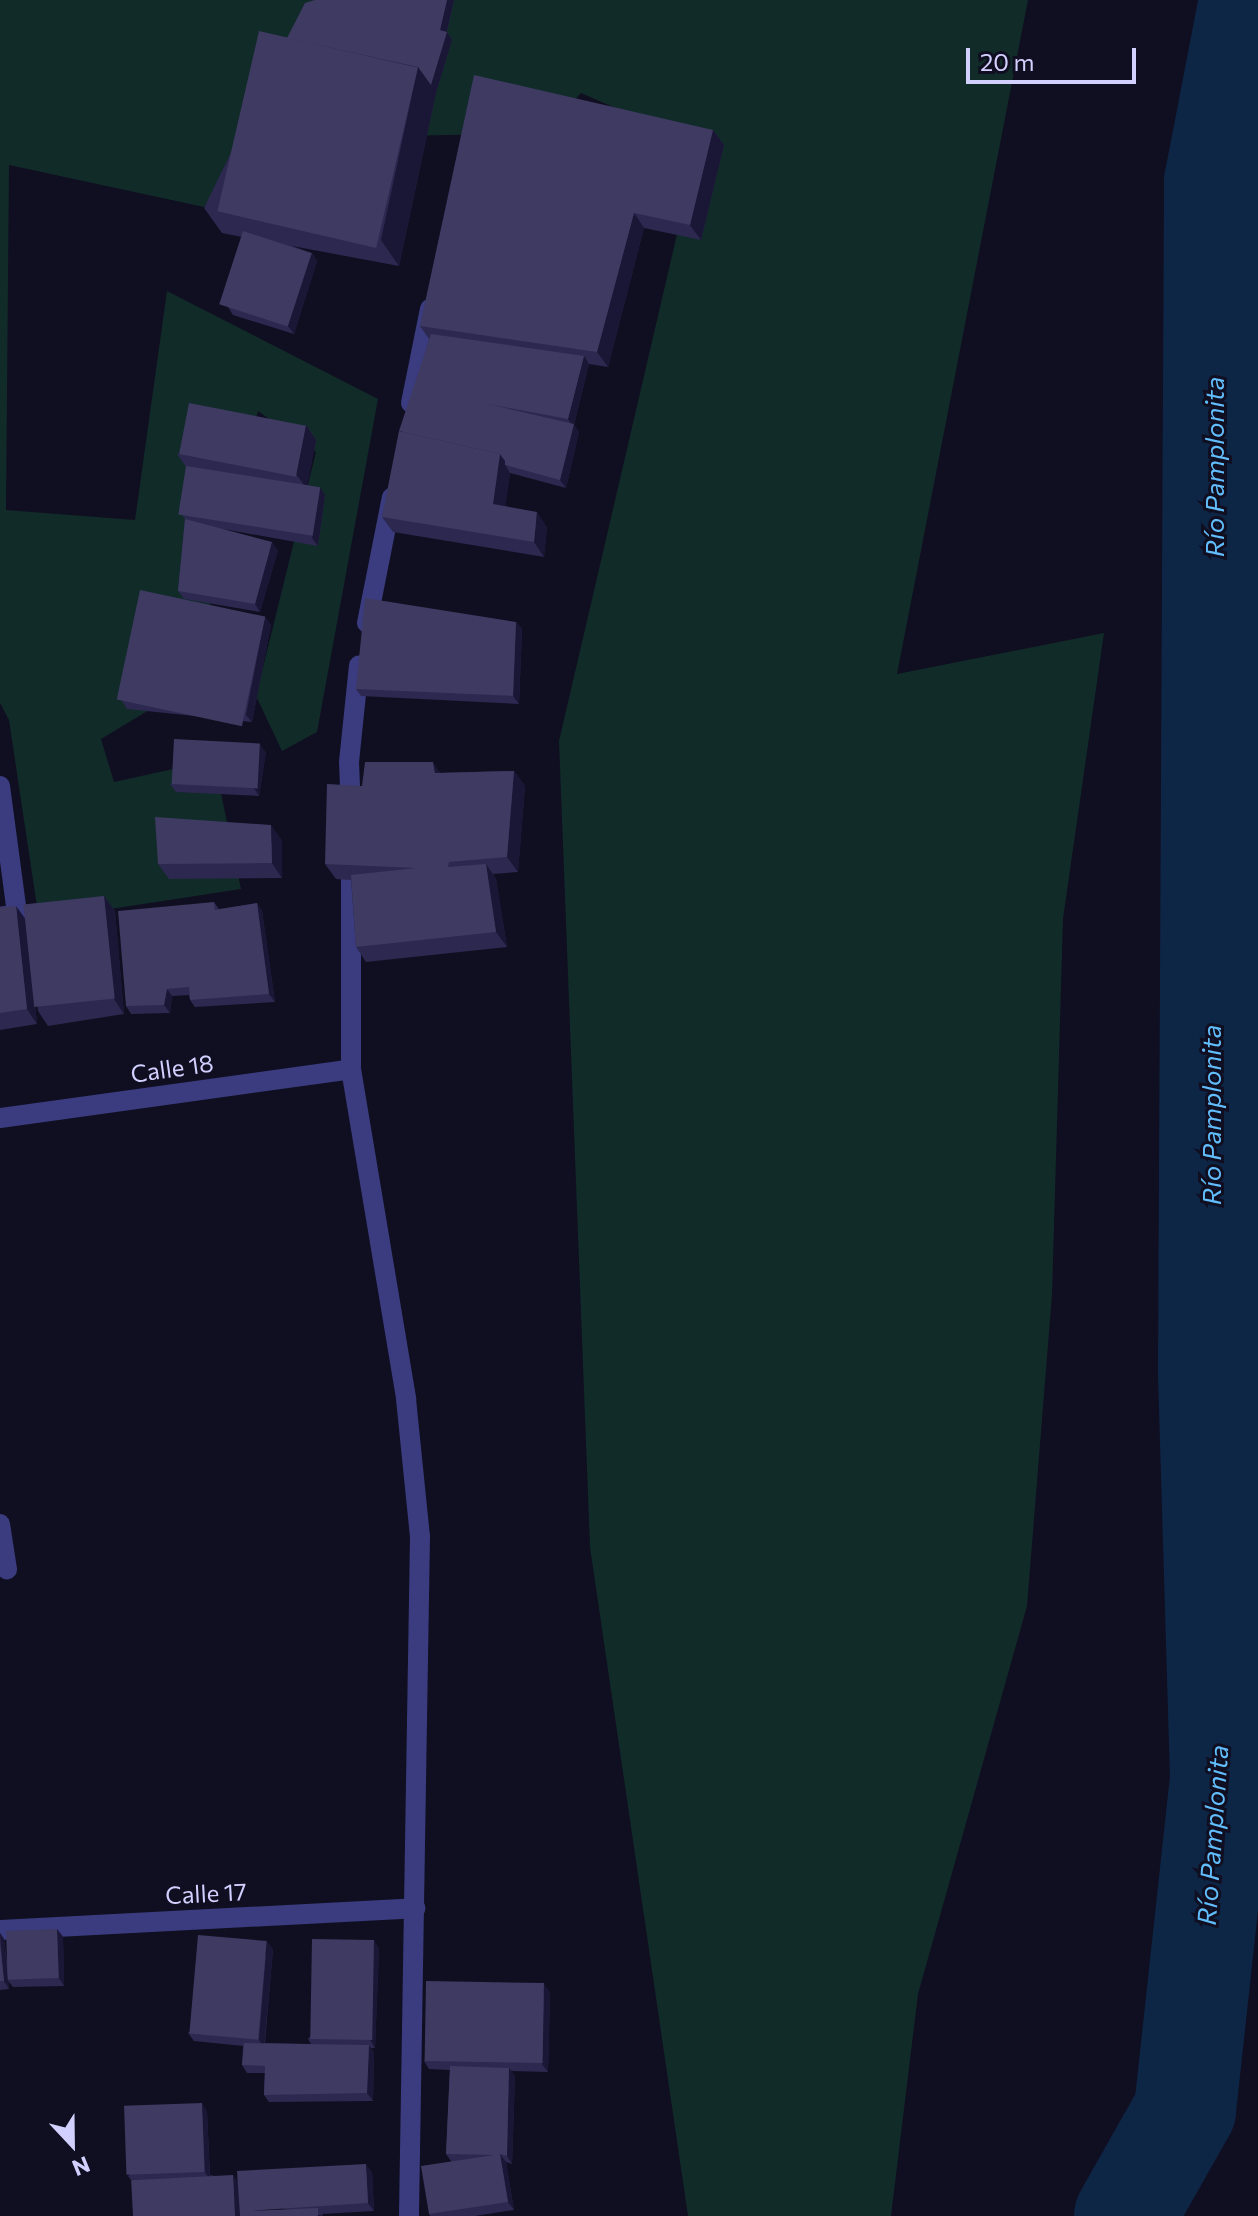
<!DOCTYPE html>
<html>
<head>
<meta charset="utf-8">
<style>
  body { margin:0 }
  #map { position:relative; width:1258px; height:2216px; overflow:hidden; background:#100e21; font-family:Commissioner,sans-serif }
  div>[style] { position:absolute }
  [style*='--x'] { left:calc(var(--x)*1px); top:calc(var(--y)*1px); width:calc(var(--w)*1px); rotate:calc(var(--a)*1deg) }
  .green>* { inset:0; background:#112b29 }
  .river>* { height:102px; margin:-51px; padding:0 51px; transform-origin:51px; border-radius:51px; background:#0e2646 }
  .minor>* { height:20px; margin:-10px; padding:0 10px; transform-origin:10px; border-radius:10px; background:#3a3c7f }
  .wall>* { inset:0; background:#2c284f }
  .shaded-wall>* { inset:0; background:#1a1635 }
  .building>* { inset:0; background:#3e3a62; transform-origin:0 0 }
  span { translate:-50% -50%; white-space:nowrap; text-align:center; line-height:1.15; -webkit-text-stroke:6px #100e21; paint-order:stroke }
  .street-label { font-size:24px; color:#d2d0fe }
  .water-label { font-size:26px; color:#61bdfb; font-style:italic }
  .north { position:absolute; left:32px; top:2104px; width:80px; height:80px; -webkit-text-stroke:6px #100e21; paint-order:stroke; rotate:158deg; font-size:22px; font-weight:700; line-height:32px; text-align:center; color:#d2d0fe }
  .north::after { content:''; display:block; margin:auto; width:28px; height:36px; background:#d2d0fe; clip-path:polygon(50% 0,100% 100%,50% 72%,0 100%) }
  .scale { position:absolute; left:966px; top:48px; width:170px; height:36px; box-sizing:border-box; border:4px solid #d2d0fe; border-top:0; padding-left:10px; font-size:24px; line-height:28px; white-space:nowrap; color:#d2d0fe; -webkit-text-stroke:6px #100e21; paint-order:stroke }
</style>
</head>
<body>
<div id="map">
  <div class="green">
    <div style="clip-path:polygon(0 0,1028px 0,897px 674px,1104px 633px,1063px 919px,1052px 1295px,1027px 1606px,918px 1994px,891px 2216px,688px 2216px,590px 1547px,559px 741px,698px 144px,581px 93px,545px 133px,249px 139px,204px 207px,9px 165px,6px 510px,135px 520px,167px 291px,378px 399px,317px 732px,282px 751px,256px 696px,316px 452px,258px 411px,227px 523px,194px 683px,101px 739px,114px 782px,214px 760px,241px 889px,39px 920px,9px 720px,0 703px)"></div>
  </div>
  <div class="river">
    <div style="--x:1125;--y:2216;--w:122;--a:-60.5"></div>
    <div style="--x:1185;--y:2110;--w:334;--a:-83.8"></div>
    <div style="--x:1221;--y:1778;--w:407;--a:-91.7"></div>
    <div style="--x:1209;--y:1371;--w:1189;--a:-89.71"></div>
    <div style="--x:1215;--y:182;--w:185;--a:-79.1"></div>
  </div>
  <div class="minor">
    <div style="--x:411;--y:403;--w:96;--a:-78.6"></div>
    <div style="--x:367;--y:623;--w:128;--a:-78.8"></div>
    <div style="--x:0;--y:786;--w:129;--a:82.4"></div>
    <div style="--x:17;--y:914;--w:17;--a:170"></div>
    <div style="--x:351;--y:813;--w:51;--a:-92.2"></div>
    <div style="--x:349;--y:762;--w:97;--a:-84.1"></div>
    <div style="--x:351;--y:853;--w:216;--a:90"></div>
    <div style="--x:351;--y:1069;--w:335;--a:80.5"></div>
    <div style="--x:406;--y:1399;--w:138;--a:84.2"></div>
    <div style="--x:420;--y:1536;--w:680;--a:90.93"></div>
    <div style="--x:0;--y:1118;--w:354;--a:-7.9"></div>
    <div style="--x:0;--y:1524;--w:46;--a:81.2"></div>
    <div style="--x:0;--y:1930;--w:416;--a:-3"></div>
  </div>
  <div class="wall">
    <div style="clip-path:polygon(315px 0,454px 0,447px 32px,452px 40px,436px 93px,399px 266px,292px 246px,312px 253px,317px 261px,294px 334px,233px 315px,228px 307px,242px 237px,222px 233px,204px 208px,287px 38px)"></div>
    <div style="clip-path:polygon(713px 130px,724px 145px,701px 240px,644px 228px,608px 367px,589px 364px,574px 425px,579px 432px,566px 488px,510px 473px,505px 506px,547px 527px,544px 557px,393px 532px,382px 517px,429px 339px,420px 326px)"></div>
    <div style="clip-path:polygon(306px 425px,316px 440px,307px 485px,325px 495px,318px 546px,223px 529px,278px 550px,260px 612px,184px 599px,178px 591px,185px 519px,182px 515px,186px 467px,177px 454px)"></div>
    <div style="clip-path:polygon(265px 617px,271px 625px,252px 722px,127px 709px,122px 701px)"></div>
    <div style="clip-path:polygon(516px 622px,522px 629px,519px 704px,361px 696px,356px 689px)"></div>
    <div style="clip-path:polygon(266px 752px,259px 796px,176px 792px,170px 784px)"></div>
    <div style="clip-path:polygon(514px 771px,525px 786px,518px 872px,493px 874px,496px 879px,507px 947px,366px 962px,356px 947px,351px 880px,336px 879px,325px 864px,362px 786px,440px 773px)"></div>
    <div style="clip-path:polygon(282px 840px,282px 878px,169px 879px,158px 864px)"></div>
    <div style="clip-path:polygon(104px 896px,115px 911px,124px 1014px,48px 1026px,38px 1011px,29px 942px,37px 1024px,0 1030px,0 907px,26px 920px)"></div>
    <div style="clip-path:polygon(214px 902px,219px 909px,257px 903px,262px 911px,275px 1002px,195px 1007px,190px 1000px,189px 995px,172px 996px,170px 1013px,131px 1014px,126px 1006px)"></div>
    <div style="clip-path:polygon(57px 1929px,63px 1937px,64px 1986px,13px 1987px,8px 1981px,9px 1989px,0 1990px,0 1933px,4px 1939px,7px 1963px)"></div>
    <div style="clip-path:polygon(379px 1948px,375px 2048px,371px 2048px,374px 2053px,373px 2101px,269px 2102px,264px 2095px,265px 2073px,247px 2073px,242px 2065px,243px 2046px,194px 2041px,188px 2033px,273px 1949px,265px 2043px,311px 2044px,308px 2039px)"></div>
    <div style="clip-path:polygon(550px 1992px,548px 2072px,511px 2071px,515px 2076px,512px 2164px,506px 2162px,514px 2210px,475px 2216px,430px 2216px,429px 2214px,451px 2161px,446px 2154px,450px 2070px,429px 2069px,424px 2061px)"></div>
    <div style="clip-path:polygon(207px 2111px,210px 2175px,238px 2181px,372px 2172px,374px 2211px,322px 2214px,323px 2216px,131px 2180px,128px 2176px)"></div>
  </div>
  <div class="shaded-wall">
    <div style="clip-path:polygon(447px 0,454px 0,446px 35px,447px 32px,452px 40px,436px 93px,399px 266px,381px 240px,418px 67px,440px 30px)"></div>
    <div style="clip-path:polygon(713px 130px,724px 145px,701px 240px,690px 225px)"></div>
    <div style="clip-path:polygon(634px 213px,644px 228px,608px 367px,597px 352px)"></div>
    <div style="clip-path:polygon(312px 253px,317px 261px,294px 334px,288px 326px)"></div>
    <div style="clip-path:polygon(584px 356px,589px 364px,574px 425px,579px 432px,566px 488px,560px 480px,573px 427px,568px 419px)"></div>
    <div style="clip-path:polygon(306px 425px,316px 440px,307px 489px,296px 474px)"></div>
    <div style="clip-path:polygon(500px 454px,509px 466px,505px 465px,510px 473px,504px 519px,493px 504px)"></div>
    <div style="clip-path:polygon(320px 487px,325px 495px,318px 546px,312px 538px)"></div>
    <div style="clip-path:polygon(537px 512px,547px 527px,544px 557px,534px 542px)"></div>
    <div style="clip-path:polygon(272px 542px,278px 550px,260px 612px,255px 604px)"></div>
    <div style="clip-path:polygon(265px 617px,271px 625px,252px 722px,246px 715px)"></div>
    <div style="clip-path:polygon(516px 622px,522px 629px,519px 704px,513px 696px)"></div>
    <div style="clip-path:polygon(260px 744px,266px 752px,259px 796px,254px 788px)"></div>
    <div style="clip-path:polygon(433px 762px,443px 777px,435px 773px)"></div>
    <div style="clip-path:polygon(514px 771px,525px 786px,518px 872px,507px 857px)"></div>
    <div style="clip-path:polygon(271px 825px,282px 840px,282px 878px,272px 863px)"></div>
    <div style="clip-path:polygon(486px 864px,496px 879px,507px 947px,496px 932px)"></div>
    <div style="clip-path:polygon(104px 896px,115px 911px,124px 1014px,114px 999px)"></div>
    <div style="clip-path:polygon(257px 903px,262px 911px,275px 1002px,269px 994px)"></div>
    <div style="clip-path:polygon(16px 906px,27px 921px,37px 1024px,27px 1009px)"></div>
    <div style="clip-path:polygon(167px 989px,172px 996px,170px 1013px,164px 1005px)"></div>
    <div style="clip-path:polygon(57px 1929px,63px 1937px,64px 1986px,59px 1978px)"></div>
    <div style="clip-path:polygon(0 1933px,4px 1939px,9px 1989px,4px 1981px)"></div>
    <div style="clip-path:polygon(374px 1940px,379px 1948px,375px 2048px,370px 2040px)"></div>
    <div style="clip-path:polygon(267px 1941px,273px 1949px,264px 2048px,259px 2040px)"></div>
    <div style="clip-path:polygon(544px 1984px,550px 1992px,548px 2072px,542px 2064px)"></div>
    <div style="clip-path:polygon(369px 2045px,374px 2053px,373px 2101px,367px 2093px)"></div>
    <div style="clip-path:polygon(509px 2068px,515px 2076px,512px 2164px,507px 2156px)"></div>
    <div style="clip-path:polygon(202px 2103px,207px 2111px,210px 2180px,205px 2172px)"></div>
    <div style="clip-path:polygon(500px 2154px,506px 2162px,514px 2210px,508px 2202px)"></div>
    <div style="clip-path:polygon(366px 2164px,372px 2172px,374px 2211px,368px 2203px)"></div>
    <div style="clip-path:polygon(233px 2175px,239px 2183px,240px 2216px,235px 2216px)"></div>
  </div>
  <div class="building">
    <div style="clip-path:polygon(315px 0,447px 0,440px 30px,447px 32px,431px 85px,418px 67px,287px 38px,305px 3px)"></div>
    <div style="left:259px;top:31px;width:163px;height:185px;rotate:13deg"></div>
    <div style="clip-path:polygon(474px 75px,713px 130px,690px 225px,634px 213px,597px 352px,420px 326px)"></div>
    <div style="left:243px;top:231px;width:72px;height:77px;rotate:18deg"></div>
    <div style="clip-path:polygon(431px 334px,584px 356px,568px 419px,488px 404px,574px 424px,560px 480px,505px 465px,505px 461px,500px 454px,399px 431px)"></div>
    <div style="left:189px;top:403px;width:119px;height:52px;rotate:11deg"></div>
    <div style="clip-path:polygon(399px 431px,500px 454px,493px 504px,537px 512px,534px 542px,382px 517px)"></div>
    <div style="left:186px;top:466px;width:136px;height:49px;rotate:9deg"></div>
    <div style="clip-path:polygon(185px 519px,272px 542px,255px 604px,178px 591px)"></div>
    <div style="left:140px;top:590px;width:128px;height:112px;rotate:12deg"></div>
    <div style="clip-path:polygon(365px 598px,516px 622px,513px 696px,356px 689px)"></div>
    <div style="left:174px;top:739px;width:86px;height:45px;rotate:3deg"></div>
    <div style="clip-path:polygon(365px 762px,433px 762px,435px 773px,514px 771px,507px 857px,449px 862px,448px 867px,486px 864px,496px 932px,356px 947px,351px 875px,416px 868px,325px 864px,327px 784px,362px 786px)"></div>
    <div style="clip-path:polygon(155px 817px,271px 825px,272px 863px,158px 864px)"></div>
    <div style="left:104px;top:896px;width:103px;height:81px;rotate:84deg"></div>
    <div style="clip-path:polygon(214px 902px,215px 910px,257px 903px,269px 994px,190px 1000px,189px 987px,167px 989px,164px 1005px,126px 1006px,118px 911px)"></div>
    <div style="clip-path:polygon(16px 906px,27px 1009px,0 1013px,0 907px)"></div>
    <div style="left:57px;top:1929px;width:49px;height:51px;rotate:88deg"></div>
    <div style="left:198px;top:1935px;width:69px;height:99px;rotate:5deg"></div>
    <div style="left:312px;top:1939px;width:62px;height:100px;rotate:1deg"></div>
    <div style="clip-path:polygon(0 1944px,4px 1981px,0 1981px)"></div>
    <div style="left:426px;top:1981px;width:118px;height:80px;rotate:1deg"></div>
    <div style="clip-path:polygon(244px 2043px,369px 2045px,367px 2093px,264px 2095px,265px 2066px,242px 2065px)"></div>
    <div style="clip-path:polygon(450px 2066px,509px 2068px,507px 2156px,500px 2154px,508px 2202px,429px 2214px,421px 2166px,494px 2155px,446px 2154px)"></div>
    <div style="left:202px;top:2103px;width:69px;height:78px;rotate:88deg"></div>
    <div style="clip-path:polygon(366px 2164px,368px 2203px,247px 2211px,318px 2208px,318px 2216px,240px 2216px,237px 2171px)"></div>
    <div style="left:233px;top:2175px;width:41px;height:102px;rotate:87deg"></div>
  </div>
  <div class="street-label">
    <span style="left:172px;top:1068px;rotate:-8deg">Calle 18</span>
    <span style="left:206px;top:1893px;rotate:-3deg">Calle 17</span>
  </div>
  <div class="water-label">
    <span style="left:1214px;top:467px;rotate:-90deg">Río Pamplonita</span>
    <span style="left:1211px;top:1115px;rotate:-90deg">Río Pamplonita</span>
    <span style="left:1212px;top:1835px;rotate:-86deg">Río Pamplonita</span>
  </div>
  <div class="north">N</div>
  <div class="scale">20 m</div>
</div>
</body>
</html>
